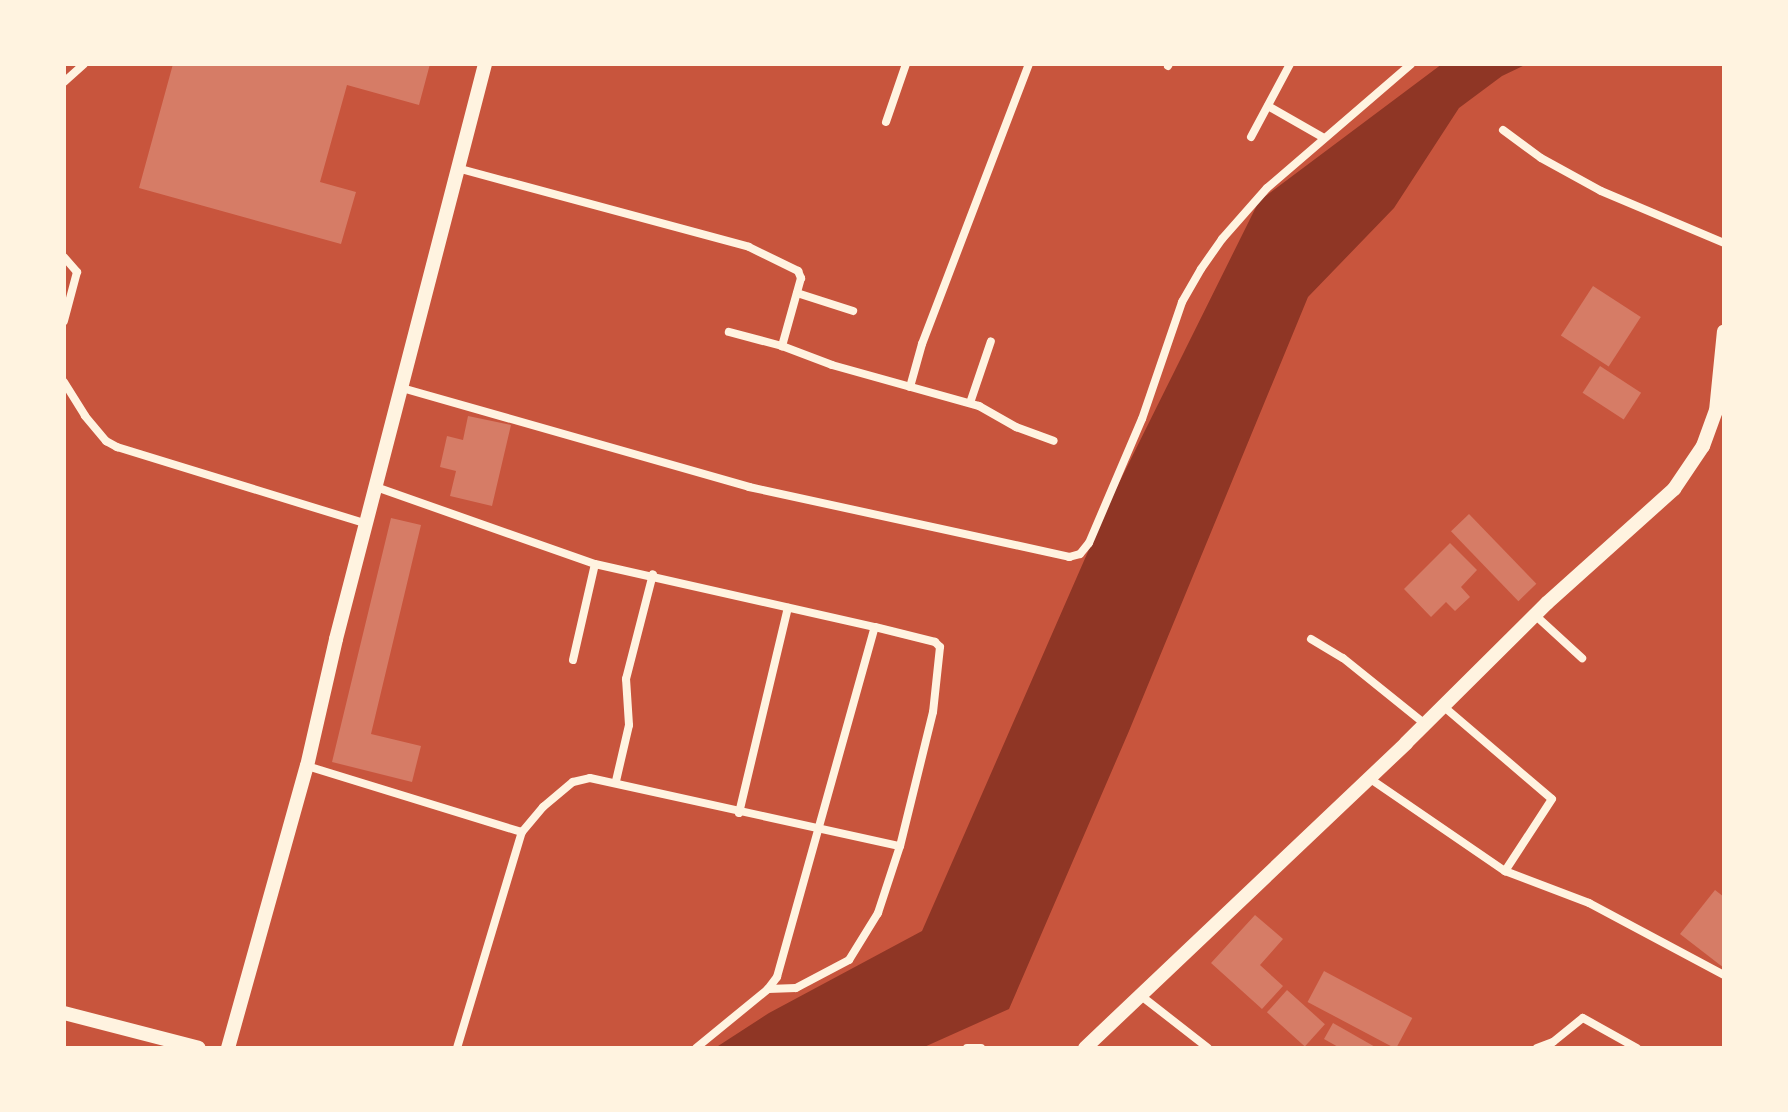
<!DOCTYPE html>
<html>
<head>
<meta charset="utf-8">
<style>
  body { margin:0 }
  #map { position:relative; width:1788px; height:1112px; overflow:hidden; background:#c8553d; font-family:Helvetica,sans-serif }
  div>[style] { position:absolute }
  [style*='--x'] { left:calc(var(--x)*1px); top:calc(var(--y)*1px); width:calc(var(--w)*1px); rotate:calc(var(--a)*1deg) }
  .water>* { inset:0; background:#8f3625 }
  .building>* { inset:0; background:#d67c66; transform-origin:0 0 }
  .minor>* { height:8px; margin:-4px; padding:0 4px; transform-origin:4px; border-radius:4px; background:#fff3e0 }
  .secondary>* { height:14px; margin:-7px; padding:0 7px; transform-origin:7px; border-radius:7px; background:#fff3e0 }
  span { translate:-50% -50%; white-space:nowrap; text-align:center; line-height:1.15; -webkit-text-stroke:6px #fff3e0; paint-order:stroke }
  .frame { position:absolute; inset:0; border:66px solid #fff3e0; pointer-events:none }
</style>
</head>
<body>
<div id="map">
  <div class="water">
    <div style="clip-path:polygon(1442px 64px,1527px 64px,1502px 76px,1459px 108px,1394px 208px,1308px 297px,1129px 731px,1009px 1009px,922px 1048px,715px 1048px,769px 1013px,922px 931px,1111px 499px,1259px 201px)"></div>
  </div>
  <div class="building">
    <div style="clip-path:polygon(173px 64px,430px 64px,419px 105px,347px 85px,320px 182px,356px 192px,341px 244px,139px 188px)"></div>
    <div style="left:1593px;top:286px;width:57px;height:59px;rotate:33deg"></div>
    <div style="left:1600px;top:366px;width:49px;height:32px;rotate:33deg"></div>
    <div style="clip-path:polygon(468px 416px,511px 425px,492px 506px,450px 496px,456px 471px,440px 467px,447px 436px,463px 440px)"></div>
    <div style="left:1469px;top:514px;width:97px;height:25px;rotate:46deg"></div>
    <div style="clip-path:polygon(391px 518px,421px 525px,371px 734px,421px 746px,412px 782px,332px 762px)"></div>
    <div style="clip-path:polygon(1450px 543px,1477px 570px,1461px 587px,1470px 597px,1455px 611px,1446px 602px,1431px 617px,1404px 589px)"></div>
    <div style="clip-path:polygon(1715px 890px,1724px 897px,1724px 968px,1680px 934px)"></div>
    <div style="clip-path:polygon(1255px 915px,1283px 939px,1260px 965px,1283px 986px,1262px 1009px,1211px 963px)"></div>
    <div style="left:1324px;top:971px;width:100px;height:35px;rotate:28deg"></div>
    <div style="left:1287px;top:990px;width:51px;height:30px;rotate:42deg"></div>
    <div style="clip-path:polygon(1333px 1023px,1377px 1048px,1340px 1048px,1324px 1039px)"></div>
  </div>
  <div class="minor">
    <div style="--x:1168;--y:66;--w:2;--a:-63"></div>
    <div style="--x:64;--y:82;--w:27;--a:-42"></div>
    <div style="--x:1268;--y:106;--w:64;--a:29.7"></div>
    <div style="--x:886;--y:122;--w:61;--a:-71"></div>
    <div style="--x:1503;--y:130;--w:47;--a:36.4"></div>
    <div style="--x:1541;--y:158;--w:68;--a:28.8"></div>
    <div style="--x:1601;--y:191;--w:134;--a:22.9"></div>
    <div style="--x:1251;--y:137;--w:83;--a:-61.9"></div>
    <div style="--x:457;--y:168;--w:302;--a:15.1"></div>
    <div style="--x:749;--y:247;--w:55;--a:26.1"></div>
    <div style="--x:798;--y:271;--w:8;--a:67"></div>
    <div style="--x:801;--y:278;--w:71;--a:105.6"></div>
    <div style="--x:782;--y:346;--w:55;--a:-165.2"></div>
    <div style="--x:64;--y:257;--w:20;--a:49"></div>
    <div style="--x:77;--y:272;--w:51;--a:104.9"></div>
    <div style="--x:797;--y:293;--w:59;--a:17.8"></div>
    <div style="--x:782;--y:346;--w:53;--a:20.8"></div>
    <div style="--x:832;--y:365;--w:153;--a:15.6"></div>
    <div style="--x:979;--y:406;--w:43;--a:29.6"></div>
    <div style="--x:1016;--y:427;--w:40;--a:20.2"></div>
    <div style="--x:64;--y:382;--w:40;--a:58"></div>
    <div style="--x:85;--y:416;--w:33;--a:50"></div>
    <div style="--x:106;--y:441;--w:13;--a:29"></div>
    <div style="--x:117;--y:447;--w:262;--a:17.1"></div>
    <div style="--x:910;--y:387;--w:45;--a:-74.4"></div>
    <div style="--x:922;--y:344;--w:300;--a:-69.1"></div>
    <div style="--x:402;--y:388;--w:361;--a:15.9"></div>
    <div style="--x:749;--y:487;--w:328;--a:12.3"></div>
    <div style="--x:1069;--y:557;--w:11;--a:-15"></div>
    <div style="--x:1080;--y:554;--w:14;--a:-51"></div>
    <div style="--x:1089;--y:543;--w:135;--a:-66.9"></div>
    <div style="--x:1142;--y:419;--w:124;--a:-71.1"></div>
    <div style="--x:1182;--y:302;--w:38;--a:-60"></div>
    <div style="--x:1201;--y:269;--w:37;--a:-55"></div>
    <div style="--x:1222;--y:239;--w:68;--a:-48.6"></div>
    <div style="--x:1267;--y:188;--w:190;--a:-40.7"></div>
    <div style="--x:970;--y:403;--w:65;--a:-71.3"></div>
    <div style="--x:376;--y:487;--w:232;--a:19.4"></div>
    <div style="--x:595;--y:564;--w:287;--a:12.7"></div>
    <div style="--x:875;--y:627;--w:62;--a:14"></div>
    <div style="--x:935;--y:642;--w:7;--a:45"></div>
    <div style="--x:940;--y:647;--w:65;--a:96.1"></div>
    <div style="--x:933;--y:712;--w:138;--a:103.8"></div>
    <div style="--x:900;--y:846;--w:71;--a:108.2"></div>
    <div style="--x:878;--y:913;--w:55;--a:121.7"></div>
    <div style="--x:849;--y:960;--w:60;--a:152.2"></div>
    <div style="--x:796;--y:988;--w:28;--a:178"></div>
    <div style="--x:1535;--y:615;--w:64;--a:42.5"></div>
    <div style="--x:1311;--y:639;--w:37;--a:31"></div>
    <div style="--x:1343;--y:658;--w:105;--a:38.8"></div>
    <div style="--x:573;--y:660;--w:98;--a:-77.1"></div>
    <div style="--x:1443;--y:706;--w:143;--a:40.5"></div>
    <div style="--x:1552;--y:799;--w:86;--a:123.1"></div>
    <div style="--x:307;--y:766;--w:225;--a:17.1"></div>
    <div style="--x:522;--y:832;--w:33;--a:-50"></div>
    <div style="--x:543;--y:807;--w:39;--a:-40"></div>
    <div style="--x:573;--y:782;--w:17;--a:-13"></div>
    <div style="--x:590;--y:778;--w:317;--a:12.4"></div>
    <div style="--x:1369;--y:778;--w:165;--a:34.4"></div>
    <div style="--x:1505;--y:871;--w:90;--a:20.9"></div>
    <div style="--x:1589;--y:903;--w:153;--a:28.1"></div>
    <div style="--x:616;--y:781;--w:57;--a:-76.9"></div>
    <div style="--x:629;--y:725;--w:46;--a:-93.7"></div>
    <div style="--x:626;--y:679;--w:108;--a:-75.6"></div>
    <div style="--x:739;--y:813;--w:211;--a:-76.6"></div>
    <div style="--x:1140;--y:995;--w:86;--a:37.9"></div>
    <div style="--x:457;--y:1048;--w:226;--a:-73.3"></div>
    <div style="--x:696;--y:1048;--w:93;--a:-39.3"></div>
    <div style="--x:768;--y:989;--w:15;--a:-53"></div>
    <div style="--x:777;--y:977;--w:363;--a:-74.4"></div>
    <div style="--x:967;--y:1048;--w:14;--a:0"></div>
    <div style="--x:1537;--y:1048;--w:17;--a:-21"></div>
    <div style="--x:1553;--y:1042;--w:38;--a:-39"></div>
    <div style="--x:1583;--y:1018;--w:62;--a:29.1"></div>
  </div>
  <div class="secondary">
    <div style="--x:64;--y:1013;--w:139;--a:14.5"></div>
    <div style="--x:228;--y:1048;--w:293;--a:-74.4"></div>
    <div style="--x:307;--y:766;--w:130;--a:-77.1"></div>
    <div style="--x:336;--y:639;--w:594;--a:-75.47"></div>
    <div style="--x:1085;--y:1048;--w:443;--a:-43.5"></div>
    <div style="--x:1406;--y:743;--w:199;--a:-44.8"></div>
    <div style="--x:1547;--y:603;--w:171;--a:-41.9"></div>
    <div style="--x:1674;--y:489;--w:52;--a:-56"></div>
    <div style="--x:1703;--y:446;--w:37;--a:-70"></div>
    <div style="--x:1716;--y:411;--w:80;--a:-84.3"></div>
  </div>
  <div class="frame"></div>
</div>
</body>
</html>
